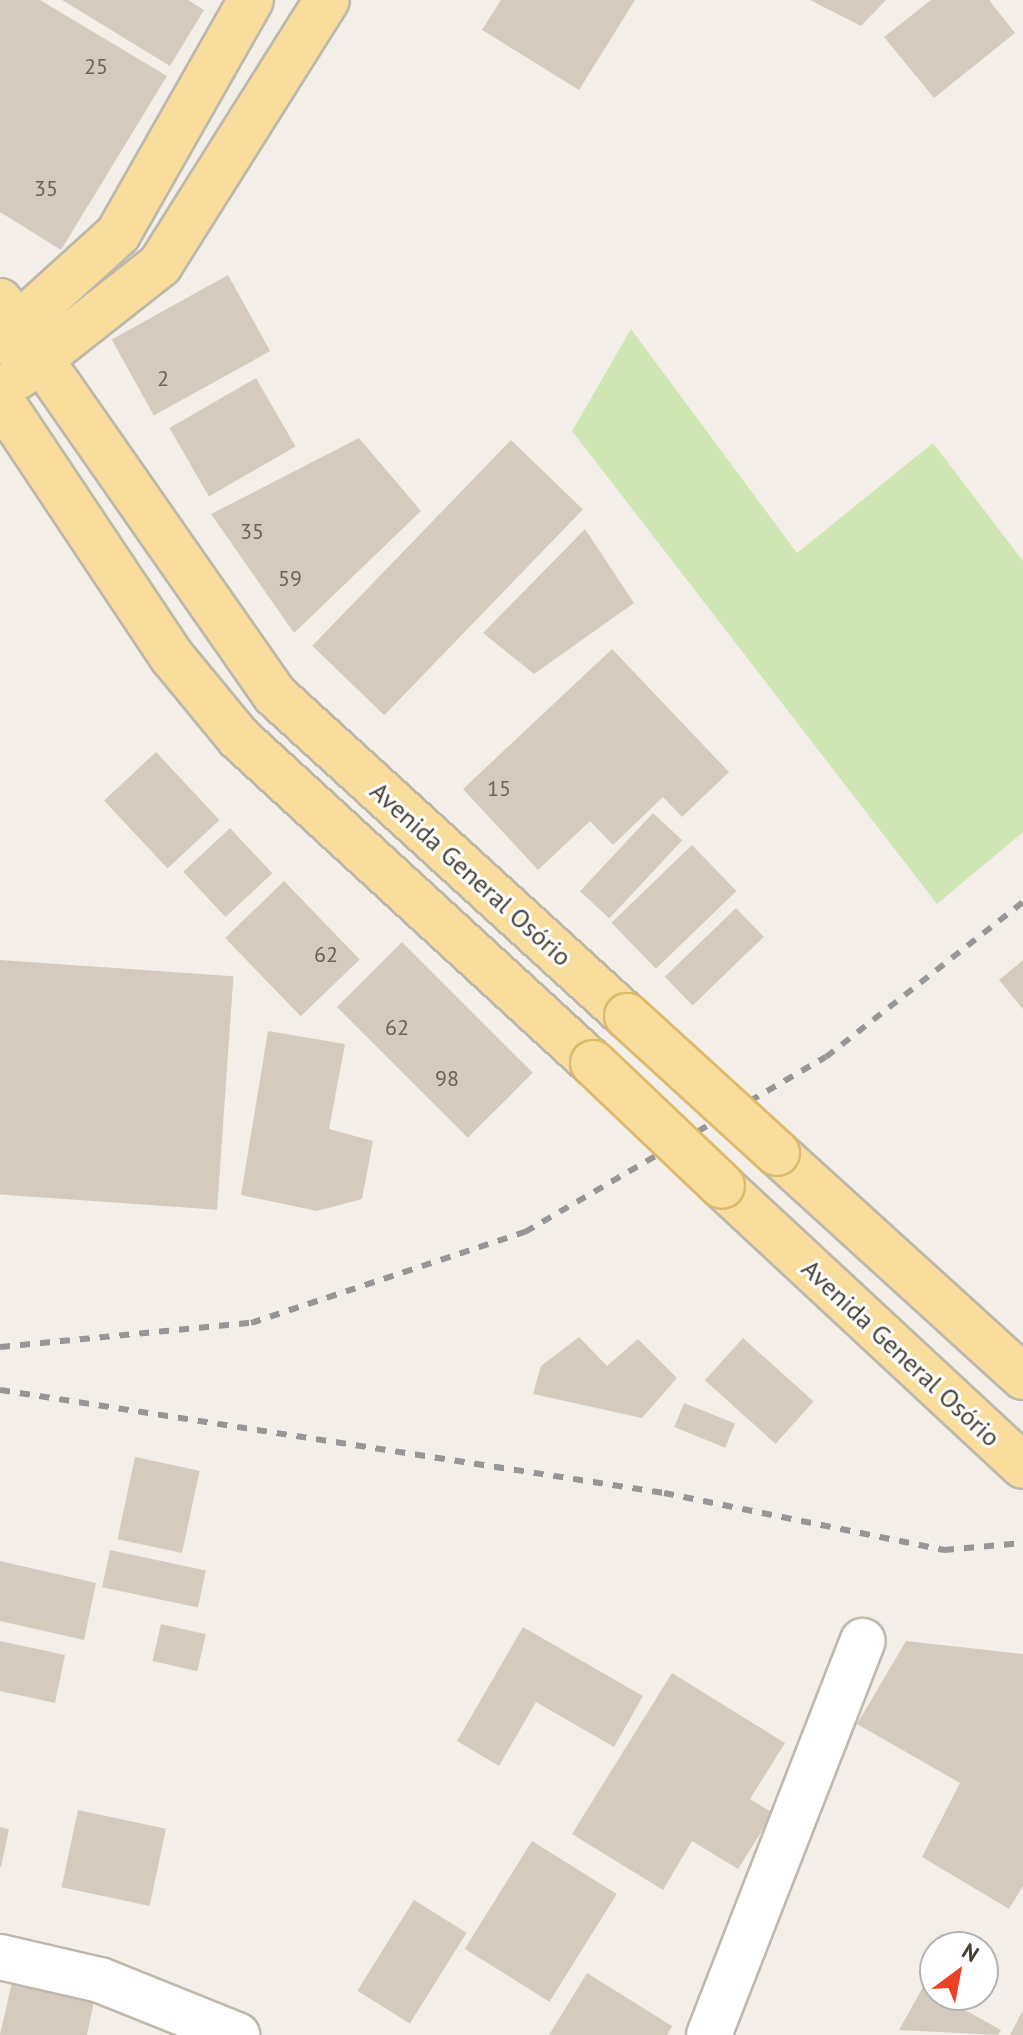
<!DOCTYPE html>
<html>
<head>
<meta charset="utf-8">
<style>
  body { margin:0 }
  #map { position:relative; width:1023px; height:2035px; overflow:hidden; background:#f3efe8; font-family:"PT Sans",sans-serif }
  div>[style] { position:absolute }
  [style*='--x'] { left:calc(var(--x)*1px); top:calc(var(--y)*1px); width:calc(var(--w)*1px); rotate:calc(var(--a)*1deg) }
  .green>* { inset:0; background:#cfe5b3 }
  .building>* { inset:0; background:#d4cbbe; transform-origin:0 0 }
  .roads { filter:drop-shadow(2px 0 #beb7ab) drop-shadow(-2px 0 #beb7ab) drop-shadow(0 2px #beb7ab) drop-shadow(0 -2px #beb7ab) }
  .minor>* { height:44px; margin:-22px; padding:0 22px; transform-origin:22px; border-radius:22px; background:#fff }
  .major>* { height:44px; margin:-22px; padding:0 22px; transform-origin:22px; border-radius:22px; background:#f8dd9c }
  .rail>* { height:6px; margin-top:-3px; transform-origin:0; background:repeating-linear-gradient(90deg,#969696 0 10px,transparent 0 20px) }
  .bridges { filter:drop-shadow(2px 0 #dcba6c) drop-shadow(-2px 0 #dcba6c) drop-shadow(0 2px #dcba6c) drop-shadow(0 -2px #dcba6c) }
  .major-bridge>* { height:44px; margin:-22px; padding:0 22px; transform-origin:22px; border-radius:22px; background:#f8dd9c }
  span { translate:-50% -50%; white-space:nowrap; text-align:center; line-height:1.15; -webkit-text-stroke:6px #fff; paint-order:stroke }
  .number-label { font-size:22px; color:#6a6359 }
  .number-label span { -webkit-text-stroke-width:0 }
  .street-label { font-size:26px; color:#464037 }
  .north { position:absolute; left:919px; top:1931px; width:80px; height:80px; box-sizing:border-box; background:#fff; border:2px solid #b5b3af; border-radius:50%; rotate:32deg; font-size:22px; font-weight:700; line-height:32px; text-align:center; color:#464037 }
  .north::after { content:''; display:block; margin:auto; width:28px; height:36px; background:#ed4125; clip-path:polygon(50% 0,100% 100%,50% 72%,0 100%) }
</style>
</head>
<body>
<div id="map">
  <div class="green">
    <div style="clip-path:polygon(631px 329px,797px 553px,933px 443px,1023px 561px,1023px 832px,937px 904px,572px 431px)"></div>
  </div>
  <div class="building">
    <div style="clip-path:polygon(0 0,40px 0,167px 76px,61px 250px,0 212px)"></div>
    <div style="clip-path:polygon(62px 0,188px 0,204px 10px,170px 66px)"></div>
    <div style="clip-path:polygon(501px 0,635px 0,579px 90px,482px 30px)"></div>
    <div style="clip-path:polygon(810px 0,886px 0,861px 26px)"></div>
    <div style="clip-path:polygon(931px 0,989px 0,1015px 33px,934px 98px,884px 37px)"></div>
    <div style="left:228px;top:275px;width:87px;height:133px;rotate:61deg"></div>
    <div style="left:256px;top:378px;width:79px;height:100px;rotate:60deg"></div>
    <div style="clip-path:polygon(359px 438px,421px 511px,294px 633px,211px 514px)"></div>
    <div style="left:511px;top:440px;width:100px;height:286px;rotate:44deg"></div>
    <div style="clip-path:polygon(585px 529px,634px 603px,534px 674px,483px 633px)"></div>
    <div style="clip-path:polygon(612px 649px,729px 772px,682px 817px,663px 797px,613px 845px,590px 821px,538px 870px,463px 789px)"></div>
    <div style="left:156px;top:752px;width:93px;height:71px;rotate:47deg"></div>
    <div style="left:653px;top:813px;width:40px;height:107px;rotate:43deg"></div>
    <div style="left:230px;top:828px;width:62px;height:64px;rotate:47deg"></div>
    <div style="left:692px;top:845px;width:64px;height:112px;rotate:46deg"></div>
    <div style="left:284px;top:881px;width:109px;height:82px;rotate:46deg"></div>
    <div style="left:736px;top:908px;width:40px;height:99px;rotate:46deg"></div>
    <div style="left:402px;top:942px;width:185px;height:92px;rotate:45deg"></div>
    <div style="left:0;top:960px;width:234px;height:234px;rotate:4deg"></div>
    <div style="clip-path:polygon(1023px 960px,1023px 1009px,999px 980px)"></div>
    <div style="clip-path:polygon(268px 1031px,345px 1044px,329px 1129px,373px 1141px,362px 1199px,317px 1211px,241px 1195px)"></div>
    <div style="clip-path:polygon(579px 1337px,607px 1366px,638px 1339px,677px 1378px,642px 1418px,533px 1394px,541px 1366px)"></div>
    <div style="left:743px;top:1338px;width:95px;height:57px;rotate:42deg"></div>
    <div style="left:684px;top:1403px;width:55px;height:26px;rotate:22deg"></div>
    <div style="left:135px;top:1457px;width:66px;height:84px;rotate:12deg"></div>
    <div style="left:110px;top:1550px;width:98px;height:38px;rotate:12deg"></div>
    <div style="clip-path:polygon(0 1561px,96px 1583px,84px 1640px,0 1621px)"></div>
    <div style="left:161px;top:1624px;width:46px;height:38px;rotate:13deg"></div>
    <div style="clip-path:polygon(523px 1627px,643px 1696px,614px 1747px,536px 1702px,499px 1766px,457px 1741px)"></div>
    <div style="clip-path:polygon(0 1641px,65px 1655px,55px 1703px,0 1691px)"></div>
    <div style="clip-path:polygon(906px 1641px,1023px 1654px,1023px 1886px,1009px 1909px,922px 1857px,960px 1783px,857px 1724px)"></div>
    <div style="clip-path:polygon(672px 1673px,785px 1743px,750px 1799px,773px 1813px,738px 1869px,692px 1841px,663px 1890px,572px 1834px)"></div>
    <div style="left:78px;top:1810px;width:90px;height:79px;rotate:12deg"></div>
    <div style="clip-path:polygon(0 1827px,9px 1829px,1px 1867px,0 1867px)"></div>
    <div style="left:532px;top:1841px;width:100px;height:127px;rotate:32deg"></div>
    <div style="left:414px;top:1900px;width:62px;height:107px;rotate:32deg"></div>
    <div style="clip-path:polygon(587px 1973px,672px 2026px,667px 2035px,549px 2035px)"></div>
    <div style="clip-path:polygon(12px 1982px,94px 2001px,87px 2035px,0 2035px)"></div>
    <div style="clip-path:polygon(923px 1987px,1001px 2030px,998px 2035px,899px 2030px)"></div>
    <div style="clip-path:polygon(1023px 2010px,1023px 2035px,1010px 2035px)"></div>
  </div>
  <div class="roads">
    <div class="minor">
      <div style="--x:0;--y:1957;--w:103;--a:13"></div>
      <div style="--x:100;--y:1980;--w:148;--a:21.9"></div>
      <div style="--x:709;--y:2035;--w:423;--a:-68.7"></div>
    </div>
    <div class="major">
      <div style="--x:0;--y:301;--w:480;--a:55.1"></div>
      <div style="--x:275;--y:695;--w:476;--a:42.4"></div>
      <div style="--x:0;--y:341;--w:159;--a:-42.2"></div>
      <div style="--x:118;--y:234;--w:269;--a:-60.4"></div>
      <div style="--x:19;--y:376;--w:179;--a:-38.2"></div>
      <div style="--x:160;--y:265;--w:313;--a:-57.8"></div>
      <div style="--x:0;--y:399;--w:311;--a:56.3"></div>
      <div style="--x:173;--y:658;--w:104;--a:50.5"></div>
      <div style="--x:239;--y:738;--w:481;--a:42.6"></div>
      <div style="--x:777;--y:1153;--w:333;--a:42.3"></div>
      <div style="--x:722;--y:1186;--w:411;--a:42.9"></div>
    </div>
  </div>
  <div class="rail">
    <div style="--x:0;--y:1347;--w:252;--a:-5.5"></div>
    <div style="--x:251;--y:1323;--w:289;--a:-18.4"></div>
    <div style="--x:525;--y:1232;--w:348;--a:-30.2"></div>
    <div style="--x:826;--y:1057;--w:251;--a:-38.2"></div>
    <div style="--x:0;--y:1390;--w:672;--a:8.82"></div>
    <div style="--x:664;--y:1493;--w:286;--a:11.5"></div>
    <div style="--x:944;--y:1550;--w:79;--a:-5.1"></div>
  </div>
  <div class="bridges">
    <div class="major-bridge">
      <div style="--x:627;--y:1016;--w:203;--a:42.4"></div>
      <div style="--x:593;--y:1063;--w:178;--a:43.6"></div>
    </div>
  </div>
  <div class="number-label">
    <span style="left:96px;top:67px">25</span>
    <span style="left:46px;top:189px">35</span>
    <span style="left:163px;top:379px">2</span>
    <span style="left:252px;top:532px">35</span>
    <span style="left:290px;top:579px">59</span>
    <span style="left:499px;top:789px">15</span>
    <span style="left:326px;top:955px">62</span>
    <span style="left:397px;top:1028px">62</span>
    <span style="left:447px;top:1079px">98</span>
  </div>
  <div class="street-label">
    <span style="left:471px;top:874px;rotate:42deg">Avenida General Osório</span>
    <span style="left:901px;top:1353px;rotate:43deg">Avenida General Osório</span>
  </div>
  <div class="north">N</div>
</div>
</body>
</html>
